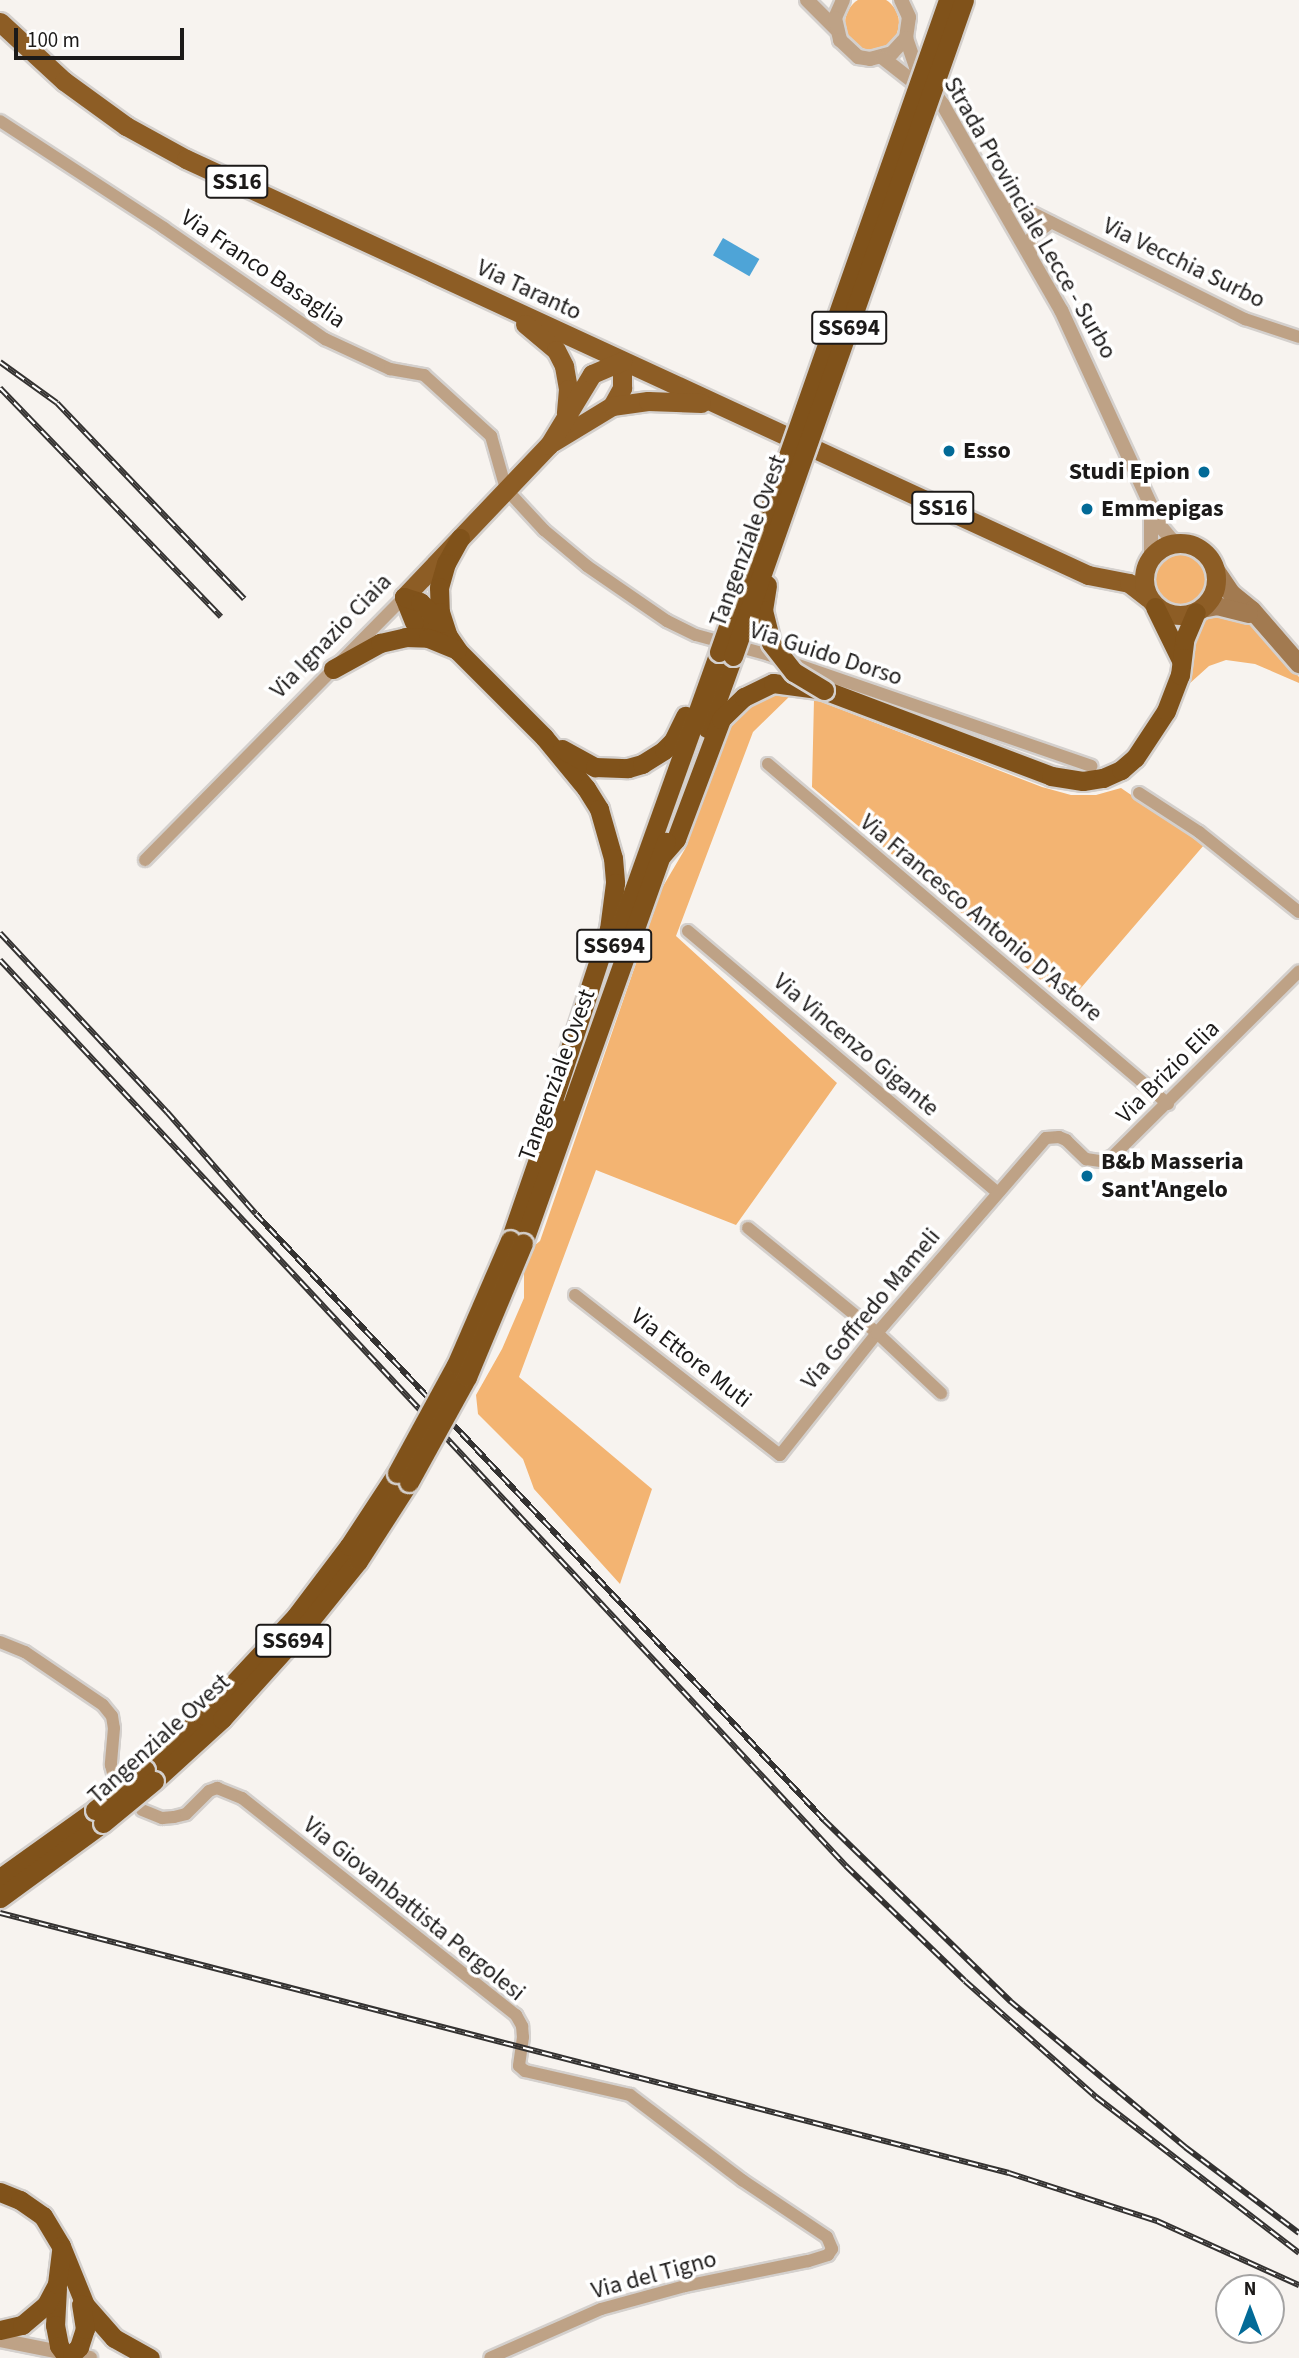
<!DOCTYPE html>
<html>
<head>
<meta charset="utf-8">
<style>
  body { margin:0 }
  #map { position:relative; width:1299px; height:2358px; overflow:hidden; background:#f7f3ef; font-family:"Source Sans 3",sans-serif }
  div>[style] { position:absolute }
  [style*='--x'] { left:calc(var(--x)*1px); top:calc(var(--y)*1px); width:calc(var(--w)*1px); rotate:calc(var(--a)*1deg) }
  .green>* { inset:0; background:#f3b472 }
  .round { border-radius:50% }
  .water>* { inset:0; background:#4ea4d7; transform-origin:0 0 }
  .roads { filter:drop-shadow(2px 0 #d4d0cd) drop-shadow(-2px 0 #d4d0cd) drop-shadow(0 2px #d4d0cd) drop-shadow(0 -2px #d4d0cd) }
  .minor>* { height:12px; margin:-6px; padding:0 6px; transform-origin:6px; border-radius:6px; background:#bea286 }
  .tertiary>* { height:14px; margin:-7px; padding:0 7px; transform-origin:7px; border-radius:7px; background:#bea286 }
  .secondary>* { height:18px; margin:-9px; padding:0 9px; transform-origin:9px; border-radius:9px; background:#a27a50 }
  .primary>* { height:19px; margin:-9.5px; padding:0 9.5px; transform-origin:9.5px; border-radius:9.5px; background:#8d5d25 }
  .primary>.ring { margin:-9.5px; padding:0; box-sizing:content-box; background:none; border:19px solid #8d5d25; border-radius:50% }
  .trunk>* { height:19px; margin:-9.5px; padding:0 9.5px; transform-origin:9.5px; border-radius:9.5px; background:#80521a }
  .rail>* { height:6px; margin-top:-3px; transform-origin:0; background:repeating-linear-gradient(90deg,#fff 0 10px,#343231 0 20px); box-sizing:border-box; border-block:2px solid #343231 }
  .bridges { filter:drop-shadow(2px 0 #d4d0cd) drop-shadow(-2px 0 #d4d0cd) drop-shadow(0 2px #d4d0cd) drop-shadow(0 -2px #d4d0cd) }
  .trunk-bridge>* { height:19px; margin:-9.5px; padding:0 9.5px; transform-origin:9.5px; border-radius:9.5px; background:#80521a }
  .dots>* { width:19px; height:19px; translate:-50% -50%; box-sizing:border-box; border:4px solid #fff; border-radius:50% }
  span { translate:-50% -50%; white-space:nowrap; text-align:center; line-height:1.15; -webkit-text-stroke:7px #fff; paint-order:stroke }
  .shield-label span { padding:2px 5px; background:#fff; border:2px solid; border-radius:5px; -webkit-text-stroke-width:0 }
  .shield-label { font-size:23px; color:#1c1a19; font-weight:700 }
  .street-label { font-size:24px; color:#1c1a19 }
  .poi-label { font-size:24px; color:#1c1a19; font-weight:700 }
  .left { translate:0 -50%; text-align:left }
  .right { translate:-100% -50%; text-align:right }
  .north { position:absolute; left:1215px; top:2274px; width:70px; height:70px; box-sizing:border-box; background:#fff; border:2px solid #a4a3a3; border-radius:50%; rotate:0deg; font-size:19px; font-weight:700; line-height:28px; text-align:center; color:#1c1a19 }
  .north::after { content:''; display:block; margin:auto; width:24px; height:32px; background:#026a97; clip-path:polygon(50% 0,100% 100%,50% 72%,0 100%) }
  .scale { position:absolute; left:14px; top:28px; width:170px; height:32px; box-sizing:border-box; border:4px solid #1c1a19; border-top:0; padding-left:9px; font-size:21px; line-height:24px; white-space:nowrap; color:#1c1a19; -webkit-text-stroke:5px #fff; paint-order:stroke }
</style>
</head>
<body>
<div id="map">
  <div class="green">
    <div class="round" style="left:845px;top:-4px;width:54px;height:54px"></div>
    <div class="round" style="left:1152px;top:550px;width:56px;height:56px"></div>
    <div style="clip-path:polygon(1229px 610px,1254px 624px,1299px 677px,1299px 683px,1255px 664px,1226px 660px,1209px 666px,1189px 684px,1190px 649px,1198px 623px,1212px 614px)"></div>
    <div style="clip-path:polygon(772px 692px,793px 693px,753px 732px,676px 936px,837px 1083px,736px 1225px,596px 1170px,519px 1377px,652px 1489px,620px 1584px,534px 1489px,523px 1459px,478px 1414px,476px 1395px,502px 1349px,524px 1298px,524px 1270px,535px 1245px,540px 1241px,662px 888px,685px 849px,726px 732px,737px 712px,752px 699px)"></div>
    <div style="clip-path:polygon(814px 699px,1042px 787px,1071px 795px,1096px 795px,1121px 788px,1204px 845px,1068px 1003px,812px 787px)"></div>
  </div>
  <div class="water">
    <div style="left:723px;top:238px;width:42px;height:20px;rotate:30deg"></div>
  </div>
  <div class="roads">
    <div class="minor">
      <div style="--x:0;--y:121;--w:196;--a:33.1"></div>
      <div style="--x:164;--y:228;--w:196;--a:34.6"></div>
      <div style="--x:325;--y:339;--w:72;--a:24.8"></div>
      <div style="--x:390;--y:369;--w:35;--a:10"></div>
      <div style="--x:424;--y:375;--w:91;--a:42.3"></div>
      <div style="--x:491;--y:436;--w:55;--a:74.2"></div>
      <div style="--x:506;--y:489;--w:56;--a:47.2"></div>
      <div style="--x:544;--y:530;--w:56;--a:39.9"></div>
      <div style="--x:587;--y:566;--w:97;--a:34.5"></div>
      <div style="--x:667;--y:621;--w:32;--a:26"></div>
      <div style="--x:696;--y:635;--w:76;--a:15.3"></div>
      <div style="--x:769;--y:655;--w:341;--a:19"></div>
      <div style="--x:995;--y:194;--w:280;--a:26.6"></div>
      <div style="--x:1245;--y:319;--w:57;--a:18.4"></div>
      <div style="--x:1031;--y:255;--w:18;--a:-87"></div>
      <div style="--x:1032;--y:237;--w:24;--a:-38"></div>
      <div style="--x:768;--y:764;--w:525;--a:40.36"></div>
      <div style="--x:1139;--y:793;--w:72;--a:33"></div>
      <div style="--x:1199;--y:832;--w:128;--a:38.7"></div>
      <div style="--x:145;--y:860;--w:369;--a:-45.4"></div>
      <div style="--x:688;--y:931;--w:404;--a:40.2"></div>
      <div style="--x:748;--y:1228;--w:166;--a:39.1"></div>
      <div style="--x:877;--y:1333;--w:88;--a:43.2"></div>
      <div style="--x:575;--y:1295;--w:260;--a:38"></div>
      <div style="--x:780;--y:1455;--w:156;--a:-51.5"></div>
      <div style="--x:877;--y:1333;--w:258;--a:-49.1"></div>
      <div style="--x:1046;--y:1138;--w:13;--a:-4"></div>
      <div style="--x:1059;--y:1137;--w:8;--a:23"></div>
      <div style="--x:1066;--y:1140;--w:28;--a:44"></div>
      <div style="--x:1086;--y:1159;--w:15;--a:8"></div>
      <div style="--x:1101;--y:1161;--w:13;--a:-23"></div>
      <div style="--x:1113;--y:1156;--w:262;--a:-44.8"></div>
      <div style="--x:0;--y:1642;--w:27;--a:22"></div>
      <div style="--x:25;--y:1652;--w:94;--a:34.2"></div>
      <div style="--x:103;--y:1705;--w:14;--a:51"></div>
      <div style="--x:112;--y:1716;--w:12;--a:81"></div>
      <div style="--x:114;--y:1728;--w:37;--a:95"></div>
      <div style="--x:111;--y:1765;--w:12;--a:76"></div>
      <div style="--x:142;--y:1810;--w:22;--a:22"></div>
      <div style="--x:162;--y:1818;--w:12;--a:-5"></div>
      <div style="--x:174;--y:1817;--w:12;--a:-14"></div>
      <div style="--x:186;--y:1814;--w:33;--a:-45"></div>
      <div style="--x:209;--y:1791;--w:9;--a:-21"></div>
      <div style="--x:217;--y:1788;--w:27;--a:22"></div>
      <div style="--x:242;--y:1798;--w:350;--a:38.4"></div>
      <div style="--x:516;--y:2015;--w:13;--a:61"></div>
      <div style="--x:522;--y:2026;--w:11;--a:85"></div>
      <div style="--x:523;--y:2037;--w:29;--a:98"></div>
      <div style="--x:519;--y:2066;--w:8;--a:40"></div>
      <div style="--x:525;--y:2071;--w:108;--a:12.9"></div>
      <div style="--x:630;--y:2095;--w:141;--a:37.2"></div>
      <div style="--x:742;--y:2180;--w:102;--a:33.8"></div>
      <div style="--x:827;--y:2237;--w:13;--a:67"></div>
      <div style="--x:832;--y:2249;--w:7;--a:124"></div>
      <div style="--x:828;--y:2255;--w:21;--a:163"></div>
      <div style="--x:808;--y:2261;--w:126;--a:168.5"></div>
      <div style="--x:685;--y:2286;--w:87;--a:164.7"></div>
      <div style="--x:601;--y:2309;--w:121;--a:156.2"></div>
    </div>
    <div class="tertiary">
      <div style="--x:807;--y:0;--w:41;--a:45"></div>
      <div style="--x:843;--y:0;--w:20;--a:114"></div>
      <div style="--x:835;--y:18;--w:23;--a:77"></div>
      <div style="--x:840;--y:40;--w:25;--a:43"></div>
      <div style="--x:858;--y:57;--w:12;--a:9"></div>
      <div style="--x:870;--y:59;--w:23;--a:-15"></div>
      <div style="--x:892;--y:53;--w:21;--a:-47"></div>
      <div style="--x:906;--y:38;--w:21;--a:-82"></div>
      <div style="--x:909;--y:17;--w:19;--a:-115"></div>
      <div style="--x:906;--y:38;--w:31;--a:71"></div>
      <div style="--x:916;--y:67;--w:47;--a:54.6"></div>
      <div style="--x:943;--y:105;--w:237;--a:60.1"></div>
      <div style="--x:1061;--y:310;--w:239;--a:65.3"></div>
      <div style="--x:1161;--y:527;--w:17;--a:50"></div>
      <div style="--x:1172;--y:540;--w:12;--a:14"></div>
      <div style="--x:883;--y:58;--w:53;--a:38.2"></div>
      <div style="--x:1151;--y:557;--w:42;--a:-90"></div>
      <div style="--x:0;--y:2340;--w:92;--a:11.3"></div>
    </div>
    <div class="secondary">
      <div style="--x:1215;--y:569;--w:29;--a:56"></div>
      <div style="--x:1231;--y:593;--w:27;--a:39"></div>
      <div style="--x:1252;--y:610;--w:72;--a:49"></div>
      <div style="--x:1202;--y:609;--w:15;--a:-11"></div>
      <div style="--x:1217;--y:606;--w:33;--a:14"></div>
    </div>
    <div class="primary">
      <div style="--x:0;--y:22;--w:87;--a:42.7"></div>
      <div style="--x:64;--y:81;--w:77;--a:36"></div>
      <div style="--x:126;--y:126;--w:68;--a:28.8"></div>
      <div style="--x:186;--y:159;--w:993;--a:24.76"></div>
      <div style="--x:1088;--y:575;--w:42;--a:11"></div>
      <div style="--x:1129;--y:583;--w:24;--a:38"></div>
      <div style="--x:525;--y:324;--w:40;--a:40"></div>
      <div style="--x:556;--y:350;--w:18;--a:63"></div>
      <div style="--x:564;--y:366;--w:23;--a:80"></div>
      <div style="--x:568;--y:389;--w:24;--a:95"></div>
      <div style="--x:612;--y:406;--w:21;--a:-61"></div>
      <div style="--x:622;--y:388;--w:27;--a:-90"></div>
      <div style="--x:553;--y:442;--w:69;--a:-31.4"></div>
      <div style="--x:612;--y:406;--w:36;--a:-8"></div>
      <div style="--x:648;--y:401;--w:53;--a:2.2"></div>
      <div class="ring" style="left:1144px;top:543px;width:53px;height:53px"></div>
      <div style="--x:404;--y:597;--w:210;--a:-46.4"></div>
      <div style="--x:549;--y:445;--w:83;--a:-58.8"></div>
      <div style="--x:592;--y:374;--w:33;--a:-23"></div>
    </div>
    <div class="trunk">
      <div style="--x:460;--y:538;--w:29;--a:119"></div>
      <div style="--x:446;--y:563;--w:25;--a:106"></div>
      <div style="--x:439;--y:587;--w:25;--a:88"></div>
      <div style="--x:440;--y:612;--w:25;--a:72"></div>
      <div style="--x:448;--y:636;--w:18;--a:56"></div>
      <div style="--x:458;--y:651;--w:122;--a:45"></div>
      <div style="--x:544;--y:737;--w:66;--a:50.5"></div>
      <div style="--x:586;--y:788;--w:25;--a:58"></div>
      <div style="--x:599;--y:809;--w:51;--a:74.1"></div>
      <div style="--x:613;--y:858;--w:25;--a:85"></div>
      <div style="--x:615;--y:883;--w:46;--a:97.4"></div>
      <div style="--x:609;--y:929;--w:186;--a:108.1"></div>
      <div style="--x:551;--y:1106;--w:14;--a:86"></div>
      <div style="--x:1155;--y:607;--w:59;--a:63.9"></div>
      <div style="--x:433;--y:639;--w:25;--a:-138"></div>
      <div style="--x:414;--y:622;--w:27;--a:-112"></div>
      <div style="--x:404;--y:597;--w:17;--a:17"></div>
      <div style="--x:420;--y:602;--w:30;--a:44"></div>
      <div style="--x:333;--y:669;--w:54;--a:-29"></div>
      <div style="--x:380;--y:643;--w:26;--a:-13"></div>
      <div style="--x:405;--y:637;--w:23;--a:2"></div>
      <div style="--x:428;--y:638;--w:31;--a:22"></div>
      <div style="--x:707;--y:728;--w:77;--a:-70.1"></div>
      <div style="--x:562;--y:749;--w:38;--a:29"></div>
      <div style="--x:595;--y:767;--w:33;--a:2"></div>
      <div style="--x:628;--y:768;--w:15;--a:-16"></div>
      <div style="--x:642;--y:764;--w:26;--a:-32"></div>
      <div style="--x:664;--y:750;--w:13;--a:-45"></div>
      <div style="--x:673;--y:741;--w:28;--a:-64"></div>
      <div style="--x:662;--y:855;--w:21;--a:-49"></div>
      <div style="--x:676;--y:839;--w:128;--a:-69.4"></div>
      <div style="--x:721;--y:719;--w:32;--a:-44"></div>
      <div style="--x:744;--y:697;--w:32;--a:-26"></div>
      <div style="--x:773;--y:683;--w:51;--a:7.8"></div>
      <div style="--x:824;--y:690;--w:243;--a:20.7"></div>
      <div style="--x:1051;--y:776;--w:32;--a:9"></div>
      <div style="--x:1083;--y:781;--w:20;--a:-9"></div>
      <div style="--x:1103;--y:778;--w:20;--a:-24"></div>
      <div style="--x:1121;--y:770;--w:18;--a:-41"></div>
      <div style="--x:1135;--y:758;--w:56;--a:-56.6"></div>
      <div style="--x:1166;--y:711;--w:39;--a:-69"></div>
      <div style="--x:1180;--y:675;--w:35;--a:-83"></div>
      <div style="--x:1184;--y:640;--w:30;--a:-67"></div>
      <div style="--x:617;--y:937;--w:303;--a:-70.3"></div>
      <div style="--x:510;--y:1240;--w:141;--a:-70.9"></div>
      <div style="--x:523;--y:1243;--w:426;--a:-70.4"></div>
      <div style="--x:145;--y:1770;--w:81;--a:-43"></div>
      <div style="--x:204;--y:1715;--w:135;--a:-47.1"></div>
      <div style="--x:296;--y:1616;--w:88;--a:-52.9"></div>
      <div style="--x:349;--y:1546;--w:87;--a:-56.7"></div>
      <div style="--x:154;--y:1781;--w:92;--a:-42.4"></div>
      <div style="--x:222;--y:1719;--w:122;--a:-48"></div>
      <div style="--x:304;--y:1628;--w:86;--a:-51.1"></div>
      <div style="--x:358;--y:1561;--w:94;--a:-57.2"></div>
      <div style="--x:0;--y:1878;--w:117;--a:-35.6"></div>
      <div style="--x:0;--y:1898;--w:127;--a:-36.1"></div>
      <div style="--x:0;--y:2192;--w:22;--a:22"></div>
      <div style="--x:20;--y:2200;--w:28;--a:35"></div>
      <div style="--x:43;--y:2216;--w:35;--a:59"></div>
      <div style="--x:61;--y:2246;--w:64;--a:67.9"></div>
      <div style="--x:85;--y:2305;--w:44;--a:48.7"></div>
      <div style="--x:114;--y:2338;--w:41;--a:29.1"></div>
      <div style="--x:57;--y:2288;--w:37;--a:93"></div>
      <div style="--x:55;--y:2325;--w:21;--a:79"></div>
      <div style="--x:59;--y:2346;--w:9;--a:54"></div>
      <div style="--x:0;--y:2330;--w:23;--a:-13"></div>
      <div style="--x:22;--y:2325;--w:31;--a:-40"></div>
      <div style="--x:46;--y:2305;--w:24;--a:-62"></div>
      <div style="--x:57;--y:2284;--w:33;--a:-83"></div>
      <div style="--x:72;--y:2354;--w:10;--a:-45"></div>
      <div style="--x:79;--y:2347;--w:19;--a:-72"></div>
      <div style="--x:85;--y:2329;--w:25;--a:-99"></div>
    </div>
  </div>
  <div class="rail">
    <div style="--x:0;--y:362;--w:70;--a:35.7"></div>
    <div style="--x:57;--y:403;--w:271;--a:46.3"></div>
    <div style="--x:0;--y:388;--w:318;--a:46"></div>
    <div style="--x:0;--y:933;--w:245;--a:47"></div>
    <div style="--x:167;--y:1112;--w:135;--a:48.9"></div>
    <div style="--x:256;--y:1214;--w:831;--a:46.85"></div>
    <div style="--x:824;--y:1820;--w:260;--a:44.2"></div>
    <div style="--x:1010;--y:2001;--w:228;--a:39.8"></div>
    <div style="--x:1185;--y:2147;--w:143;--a:37"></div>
    <div style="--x:0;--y:960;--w:1240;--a:46.96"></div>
    <div style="--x:846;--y:1866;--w:165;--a:44"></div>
    <div style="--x:965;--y:1981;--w:175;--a:41.5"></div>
    <div style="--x:1096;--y:2097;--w:256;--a:37.5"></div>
    <div style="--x:0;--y:1913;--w:1042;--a:14.45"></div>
    <div style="--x:1009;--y:2173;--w:156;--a:18"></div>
    <div style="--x:1157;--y:2221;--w:156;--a:24.3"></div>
  </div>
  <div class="bridges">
    <div class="trunk-bridge">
      <div style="--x:767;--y:585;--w:25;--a:99"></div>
      <div style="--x:763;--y:610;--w:34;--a:76"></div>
      <div style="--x:771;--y:643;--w:37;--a:52"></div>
      <div style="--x:794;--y:672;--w:35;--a:31"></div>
      <div style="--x:719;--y:652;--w:691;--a:-70.65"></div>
      <div style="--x:733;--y:656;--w:695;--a:-70.6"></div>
      <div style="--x:397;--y:1473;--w:123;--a:-61.4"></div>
      <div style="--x:456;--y:1365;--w:136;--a:-66.6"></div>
      <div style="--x:409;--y:1482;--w:120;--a:-61.1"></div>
      <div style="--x:467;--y:1377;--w:145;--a:-67.3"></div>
      <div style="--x:95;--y:1810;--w:64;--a:-38.7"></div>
      <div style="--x:103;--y:1823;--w:66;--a:-39.5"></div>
    </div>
  </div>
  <div class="dots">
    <div style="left:949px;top:451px;background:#026a97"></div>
    <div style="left:1204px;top:472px;background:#026a97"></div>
    <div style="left:1087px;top:509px;background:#026a97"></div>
    <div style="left:1087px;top:1176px;background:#026a97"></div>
  </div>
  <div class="shield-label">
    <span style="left:237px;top:182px">SS16</span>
    <span style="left:849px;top:328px">SS694</span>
    <span style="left:943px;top:508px">SS16</span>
    <span style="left:614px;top:946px">SS694</span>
    <span style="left:293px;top:1641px">SS694</span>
  </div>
  <div class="street-label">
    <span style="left:1030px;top:218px;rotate:60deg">Strada Provinciale Lecce - Surbo</span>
    <span style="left:1184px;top:263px;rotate:26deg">Via Vecchia Surbo</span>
    <span style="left:263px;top:269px;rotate:34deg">Via Franco Basaglia</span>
    <span style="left:529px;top:290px;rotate:25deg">Via Taranto</span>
    <span style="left:748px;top:541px;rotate:-70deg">Tangenziale Ovest</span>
    <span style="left:331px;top:636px;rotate:-46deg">Via Ignazio Ciaia</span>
    <span style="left:826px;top:654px;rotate:18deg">Via Guido Dorso</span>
    <span style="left:981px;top:918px;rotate:40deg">Via Francesco Antonio D'Astore</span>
    <span style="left:856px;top:1045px;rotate:40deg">Via Vincenzo Gigante</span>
    <span style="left:1168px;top:1072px;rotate:-45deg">Via Brizio Elia</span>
    <span style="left:557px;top:1075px;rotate:-70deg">Tangenziale Ovest</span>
    <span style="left:871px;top:1309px;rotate:-50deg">Via Goffredo Mameli</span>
    <span style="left:691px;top:1358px;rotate:38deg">Via Ettore Muti</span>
    <span style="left:159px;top:1739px;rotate:-42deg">Tangenziale Ovest</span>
    <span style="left:414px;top:1909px;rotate:39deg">Via Giovanbattista Pergolesi</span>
    <span style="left:654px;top:2275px;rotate:-15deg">Via del Tigno</span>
  </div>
  <div class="poi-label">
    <span class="left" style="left:963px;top:451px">Esso</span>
    <span class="right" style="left:1190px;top:472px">Studi Epion</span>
    <span class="left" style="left:1101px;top:509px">Emmepigas</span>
    <span class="left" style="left:1101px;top:1176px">B&amp;b Masseria<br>Sant'Angelo</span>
  </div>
  <div class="north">N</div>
  <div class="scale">100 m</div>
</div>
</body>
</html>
